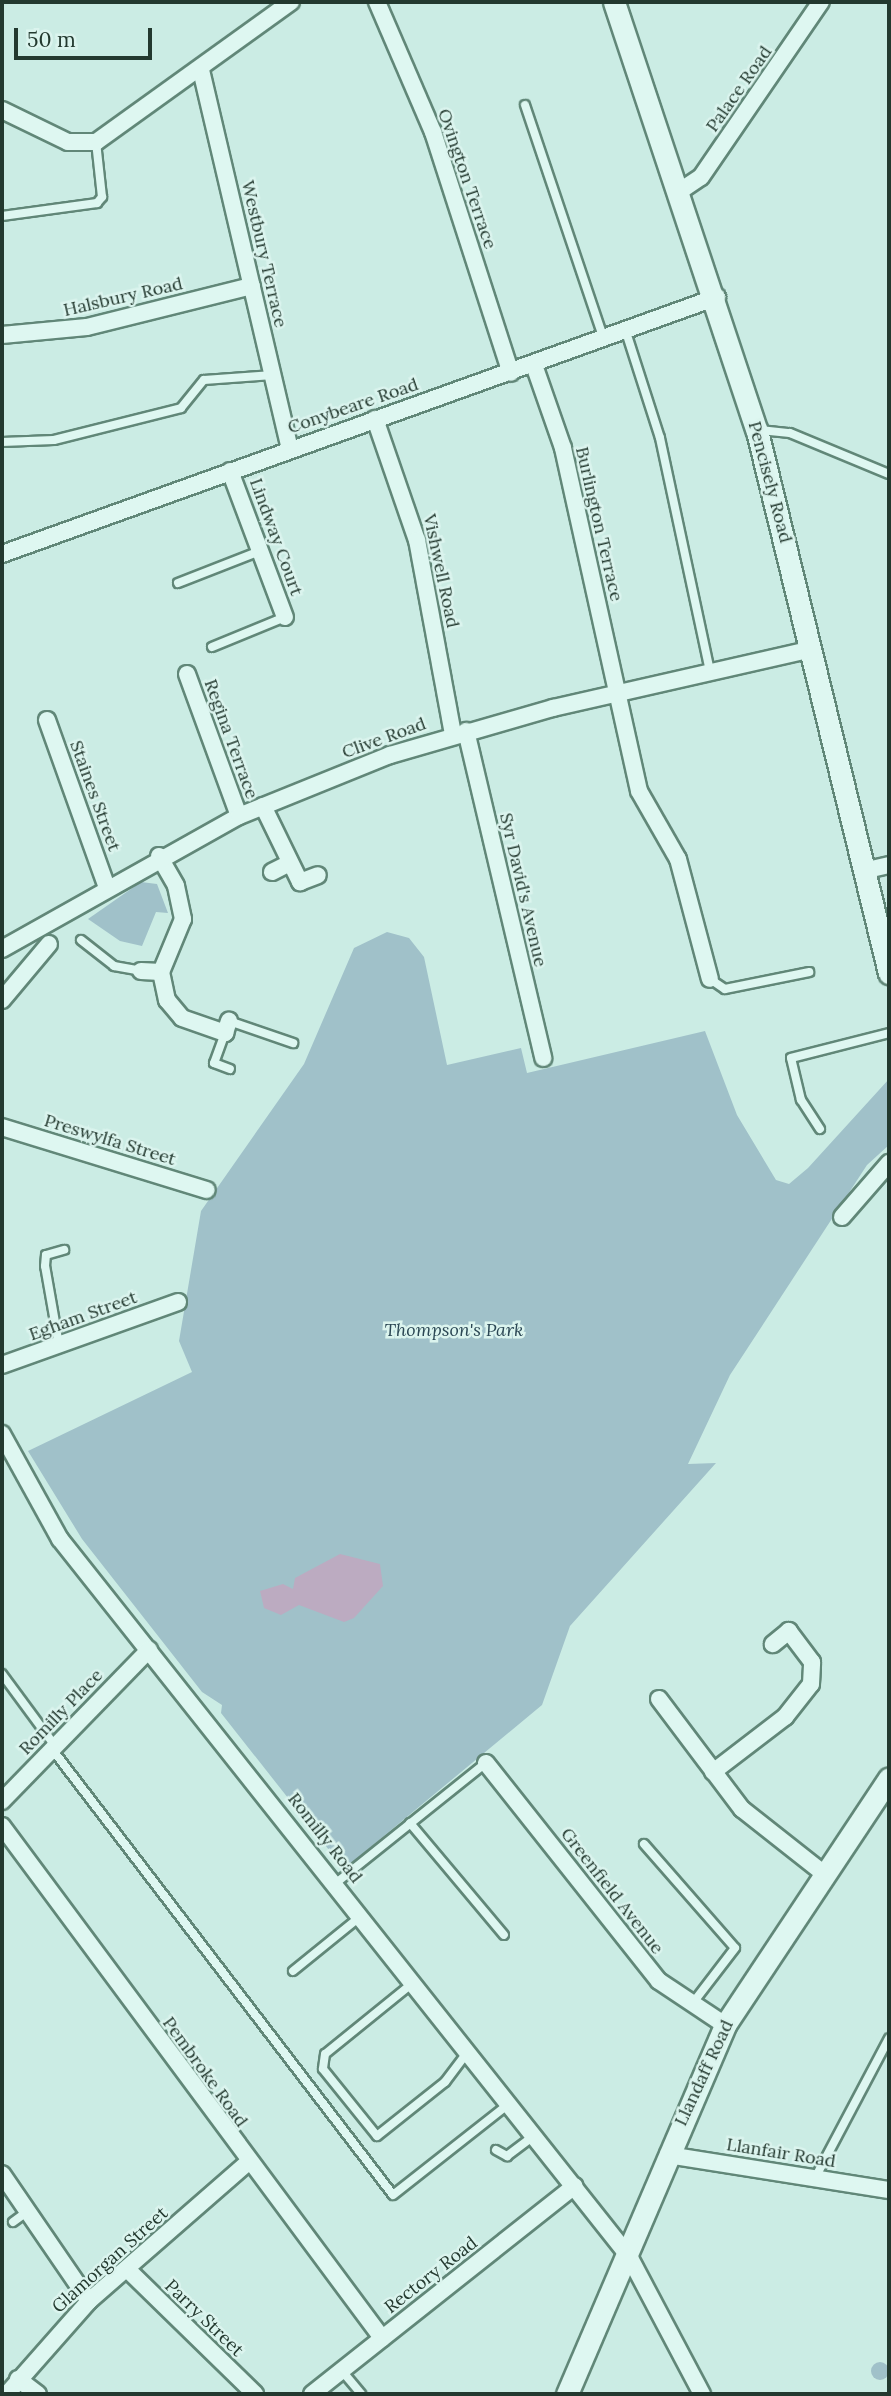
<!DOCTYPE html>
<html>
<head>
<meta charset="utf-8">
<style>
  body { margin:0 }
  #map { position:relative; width:891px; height:2396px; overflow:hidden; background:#cbece4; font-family:Lora,serif }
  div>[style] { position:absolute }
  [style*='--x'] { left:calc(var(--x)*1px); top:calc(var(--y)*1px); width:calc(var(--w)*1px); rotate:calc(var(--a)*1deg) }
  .green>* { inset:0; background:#a0c1c9 }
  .round { border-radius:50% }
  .water>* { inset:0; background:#bcabc1 }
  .roads { filter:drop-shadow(2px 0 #618778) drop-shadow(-2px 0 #618778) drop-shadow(0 2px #618778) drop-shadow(0 -2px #618778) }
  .lane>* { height:8px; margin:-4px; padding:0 4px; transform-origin:4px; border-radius:4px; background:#def7f1 }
  .street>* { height:16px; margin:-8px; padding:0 8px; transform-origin:8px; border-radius:8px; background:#def7f1 }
  .secondary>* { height:21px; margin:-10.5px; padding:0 10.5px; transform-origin:10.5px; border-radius:10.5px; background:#def7f1 }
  span { translate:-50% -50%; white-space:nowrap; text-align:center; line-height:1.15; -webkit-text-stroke:5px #dbf4ee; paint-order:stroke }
  .street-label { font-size:18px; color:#23392f }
  .park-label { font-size:18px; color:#2b4754; font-style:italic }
  .frame { position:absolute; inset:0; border:4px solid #23392f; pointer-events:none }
  .scale { position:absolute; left:14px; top:28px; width:138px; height:32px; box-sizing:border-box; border:4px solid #23392f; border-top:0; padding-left:9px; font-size:21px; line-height:24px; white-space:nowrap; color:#23392f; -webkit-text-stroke:5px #dbf4ee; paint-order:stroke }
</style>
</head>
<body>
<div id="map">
  <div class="green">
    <div style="clip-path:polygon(141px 882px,157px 884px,168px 913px,156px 912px,142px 946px,120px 941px,88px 919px)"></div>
    <div style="clip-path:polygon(387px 932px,409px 938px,424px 957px,447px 1065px,521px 1048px,527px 1073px,705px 1031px,737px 1115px,776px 1180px,789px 1184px,808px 1168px,889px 1079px,889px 1145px,867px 1165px,730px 1375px,688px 1464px,716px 1463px,570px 1626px,542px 1705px,344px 1869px,221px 1713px,222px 1705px,202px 1692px,82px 1539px,28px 1451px,192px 1372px,179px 1341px,201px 1211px,304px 1064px,354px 948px)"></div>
    <div class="round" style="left:871px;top:2362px;width:18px;height:18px"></div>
  </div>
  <div class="water">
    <div style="clip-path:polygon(340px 1554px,380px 1564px,383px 1586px,354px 1618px,344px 1622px,299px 1605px,281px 1615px,264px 1608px,260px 1591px,283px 1584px,293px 1589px,295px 1578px)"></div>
  </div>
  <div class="roads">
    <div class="lane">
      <div style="--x:525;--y:105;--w:248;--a:71.4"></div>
      <div style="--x:2;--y:216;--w:96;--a:-7.8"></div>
      <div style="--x:97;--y:203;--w:8;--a:-50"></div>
      <div style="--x:102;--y:197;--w:55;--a:-96.2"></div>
      <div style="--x:626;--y:332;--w:111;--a:72.2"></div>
      <div style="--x:660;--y:438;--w:239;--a:77.9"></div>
      <div style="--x:760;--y:430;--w:30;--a:6"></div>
      <div style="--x:790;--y:433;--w:107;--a:22.5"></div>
      <div style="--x:2;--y:442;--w:52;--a:-2.2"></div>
      <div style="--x:54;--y:440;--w:131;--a:-14.1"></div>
      <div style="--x:181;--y:408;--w:36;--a:-51"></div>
      <div style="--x:204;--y:380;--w:69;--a:-4.1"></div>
      <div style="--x:178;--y:583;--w:90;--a:-21.4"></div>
      <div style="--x:212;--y:647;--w:79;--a:-22.3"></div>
      <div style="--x:81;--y:940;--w:42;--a:38.2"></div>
      <div style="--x:114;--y:966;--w:27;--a:10"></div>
      <div style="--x:710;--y:979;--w:18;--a:34"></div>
      <div style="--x:725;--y:989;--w:86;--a:-11.4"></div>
      <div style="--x:229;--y:1021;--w:68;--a:19"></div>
      <div style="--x:225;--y:1033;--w:32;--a:110"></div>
      <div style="--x:214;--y:1063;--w:17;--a:21"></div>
      <div style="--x:820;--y:1129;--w:35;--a:-123"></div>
      <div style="--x:801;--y:1100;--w:43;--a:-103.4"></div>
      <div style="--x:791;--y:1058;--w:101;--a:-14.3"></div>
      <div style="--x:59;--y:1345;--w:80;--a:-100"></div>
      <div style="--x:45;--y:1266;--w:11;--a:-85"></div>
      <div style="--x:46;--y:1255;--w:19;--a:-16"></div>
      <div style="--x:2;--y:1674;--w:89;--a:53.6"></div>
      <div style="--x:52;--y:1749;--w:561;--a:52.6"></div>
      <div style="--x:393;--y:2195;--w:149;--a:-38.2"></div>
      <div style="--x:410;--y:1823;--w:146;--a:50"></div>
      <div style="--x:644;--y:1844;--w:138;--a:48.8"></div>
      <div style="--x:735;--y:1948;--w:71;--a:127.5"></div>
      <div style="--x:336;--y:1883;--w:192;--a:-38.7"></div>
      <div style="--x:293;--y:1971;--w:87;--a:-39"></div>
      <div style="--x:414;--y:1982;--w:114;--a:141"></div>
      <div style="--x:325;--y:2054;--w:15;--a:98"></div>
      <div style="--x:323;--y:2069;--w:86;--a:51.1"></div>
      <div style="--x:377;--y:2136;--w:87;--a:-38.5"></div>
      <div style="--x:445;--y:2082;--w:39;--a:-53"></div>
      <div style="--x:496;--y:2150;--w:13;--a:29"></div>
      <div style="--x:507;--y:2156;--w:35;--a:-37"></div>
      <div style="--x:815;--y:2178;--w:158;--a:-62.1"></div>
      <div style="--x:13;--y:2222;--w:19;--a:-36"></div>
      <div style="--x:342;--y:2371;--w:30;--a:50"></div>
    </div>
    <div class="street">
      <div style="--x:377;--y:2;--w:142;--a:66.7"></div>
      <div style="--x:433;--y:132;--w:253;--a:72.1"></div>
      <div style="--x:201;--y:70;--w:388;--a:76.8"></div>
      <div style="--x:2;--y:110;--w:73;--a:25.9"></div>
      <div style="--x:68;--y:142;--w:28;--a:0"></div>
      <div style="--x:96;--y:142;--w:240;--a:-35.7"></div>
      <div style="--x:680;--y:191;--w:25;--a:-34"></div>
      <div style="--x:701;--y:177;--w:212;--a:-55.6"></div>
      <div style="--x:2;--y:335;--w:85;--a:-5.4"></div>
      <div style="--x:87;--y:327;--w:170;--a:-14"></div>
      <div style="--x:534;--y:365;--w:88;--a:70.7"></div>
      <div style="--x:563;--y:448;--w:351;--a:77.5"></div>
      <div style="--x:639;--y:791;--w:78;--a:60.2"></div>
      <div style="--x:678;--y:859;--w:124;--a:75.1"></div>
      <div style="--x:375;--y:419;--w:128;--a:70.9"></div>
      <div style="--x:417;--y:540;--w:198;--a:79.5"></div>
      <div style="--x:230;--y:471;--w:156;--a:69.4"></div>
      <div style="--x:2;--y:554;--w:760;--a:-19.77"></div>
      <div style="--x:187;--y:674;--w:151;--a:69.9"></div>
      <div style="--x:47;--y:720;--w:175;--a:70.3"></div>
      <div style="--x:466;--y:731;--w:336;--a:76.7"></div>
      <div style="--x:263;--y:806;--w:85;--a:64"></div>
      <div style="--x:300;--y:882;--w:19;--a:-21"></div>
      <div style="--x:159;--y:856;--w:34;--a:60"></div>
      <div style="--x:176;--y:886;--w:34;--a:78"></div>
      <div style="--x:183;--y:919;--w:57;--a:112.5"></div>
      <div style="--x:161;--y:972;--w:29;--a:78"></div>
      <div style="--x:167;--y:1000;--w:23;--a:50"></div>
      <div style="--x:182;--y:1018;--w:46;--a:19.2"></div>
      <div style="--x:225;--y:1033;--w:13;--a:-72"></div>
      <div style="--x:863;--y:871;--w:27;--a:-13"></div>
      <div style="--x:272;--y:872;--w:18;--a:-27"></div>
      <div style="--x:2;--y:949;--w:272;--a:-29.3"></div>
      <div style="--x:239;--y:816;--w:163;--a:-22"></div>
      <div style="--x:390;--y:755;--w:170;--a:-16.1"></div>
      <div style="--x:553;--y:708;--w:266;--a:-12.8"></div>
      <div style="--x:141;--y:971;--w:20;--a:3"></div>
      <div style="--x:2;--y:1000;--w:73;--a:-50"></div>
      <div style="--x:2;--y:1127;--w:214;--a:17.1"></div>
      <div style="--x:842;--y:1217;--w:72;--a:-49"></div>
      <div style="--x:2;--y:1365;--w:187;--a:-19.7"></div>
      <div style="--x:2;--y:1434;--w:120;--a:61.1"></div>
      <div style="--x:60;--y:1539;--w:918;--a:51.59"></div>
      <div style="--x:630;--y:2258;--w:154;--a:62.1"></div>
      <div style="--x:659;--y:1699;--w:138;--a:53"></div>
      <div style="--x:742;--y:1809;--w:103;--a:38.3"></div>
      <div style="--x:486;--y:1763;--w:278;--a:51.6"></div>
      <div style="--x:659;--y:1981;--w:79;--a:33.7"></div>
      <div style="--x:713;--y:1772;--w:91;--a:-37.4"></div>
      <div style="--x:785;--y:1717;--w:42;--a:-51.8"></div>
      <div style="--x:811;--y:1684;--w:22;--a:-87"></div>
      <div style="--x:812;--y:1662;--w:39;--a:-127"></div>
      <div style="--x:789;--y:1631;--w:21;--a:141"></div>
      <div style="--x:2;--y:1801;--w:211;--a:-45.8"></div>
      <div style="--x:2;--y:1826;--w:638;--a:53.42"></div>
      <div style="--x:668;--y:2155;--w:224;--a:9"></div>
      <div style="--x:2;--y:2174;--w:154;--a:55.6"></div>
      <div style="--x:127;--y:2269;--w:179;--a:44.3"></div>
      <div style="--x:18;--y:2379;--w:25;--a:37"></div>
      <div style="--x:7;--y:2394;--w:124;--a:-48.6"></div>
      <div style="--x:89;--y:2301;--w:210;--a:-41.1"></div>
      <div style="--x:312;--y:2394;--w:335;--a:-38.4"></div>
    </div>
    <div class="secondary">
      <div style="--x:614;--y:2;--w:452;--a:71.6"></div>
      <div style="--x:757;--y:431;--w:558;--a:76.31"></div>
      <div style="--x:567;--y:2394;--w:401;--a:-66.8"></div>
      <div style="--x:725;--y:2025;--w:296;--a:-56.4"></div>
    </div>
  </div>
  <div class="street-label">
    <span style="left:739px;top:89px;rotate:-55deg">Palace Road</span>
    <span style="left:467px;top:179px;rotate:71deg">Ovington Terrace</span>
    <span style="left:264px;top:254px;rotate:77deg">Westbury Terrace</span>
    <span style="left:123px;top:297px;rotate:-13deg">Halsbury Road</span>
    <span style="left:353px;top:406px;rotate:-19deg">Conybeare Road</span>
    <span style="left:770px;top:482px;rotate:75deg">Pencisely Road</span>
    <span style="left:599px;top:524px;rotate:77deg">Burlington Terrace</span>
    <span style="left:276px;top:537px;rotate:70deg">Lindway Court</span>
    <span style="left:441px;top:571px;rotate:78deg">Vishwell Road</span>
    <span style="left:384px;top:738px;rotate:-20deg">Clive Road</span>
    <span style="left:231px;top:739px;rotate:70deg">Regina Terrace</span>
    <span style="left:95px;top:796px;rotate:70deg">Staines Street</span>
    <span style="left:523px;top:890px;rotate:77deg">Syr David's Avenue</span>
    <span style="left:110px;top:1140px;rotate:17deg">Preswylfa Street</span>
    <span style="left:83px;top:1316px;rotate:-20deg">Egham Street</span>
    <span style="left:61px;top:1712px;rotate:-46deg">Romilly Place</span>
    <span style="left:325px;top:1838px;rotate:52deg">Romilly Road</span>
    <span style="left:612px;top:1891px;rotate:52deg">Greenfield Avenue</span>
    <span style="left:205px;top:2072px;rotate:54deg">Pembroke Road</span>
    <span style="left:704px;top:2073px;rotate:-65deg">Llandaff Road</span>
    <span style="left:781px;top:2153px;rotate:9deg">Llanfair Road</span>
    <span style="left:110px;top:2260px;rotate:-42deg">Glamorgan Street</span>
    <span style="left:431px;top:2275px;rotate:-38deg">Rectory Road</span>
    <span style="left:204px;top:2318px;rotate:44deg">Parry Street</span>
  </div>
  <div class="park-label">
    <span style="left:454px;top:1330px">Thompson's Park</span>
  </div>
  <div class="frame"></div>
  <div class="scale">50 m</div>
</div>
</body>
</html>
